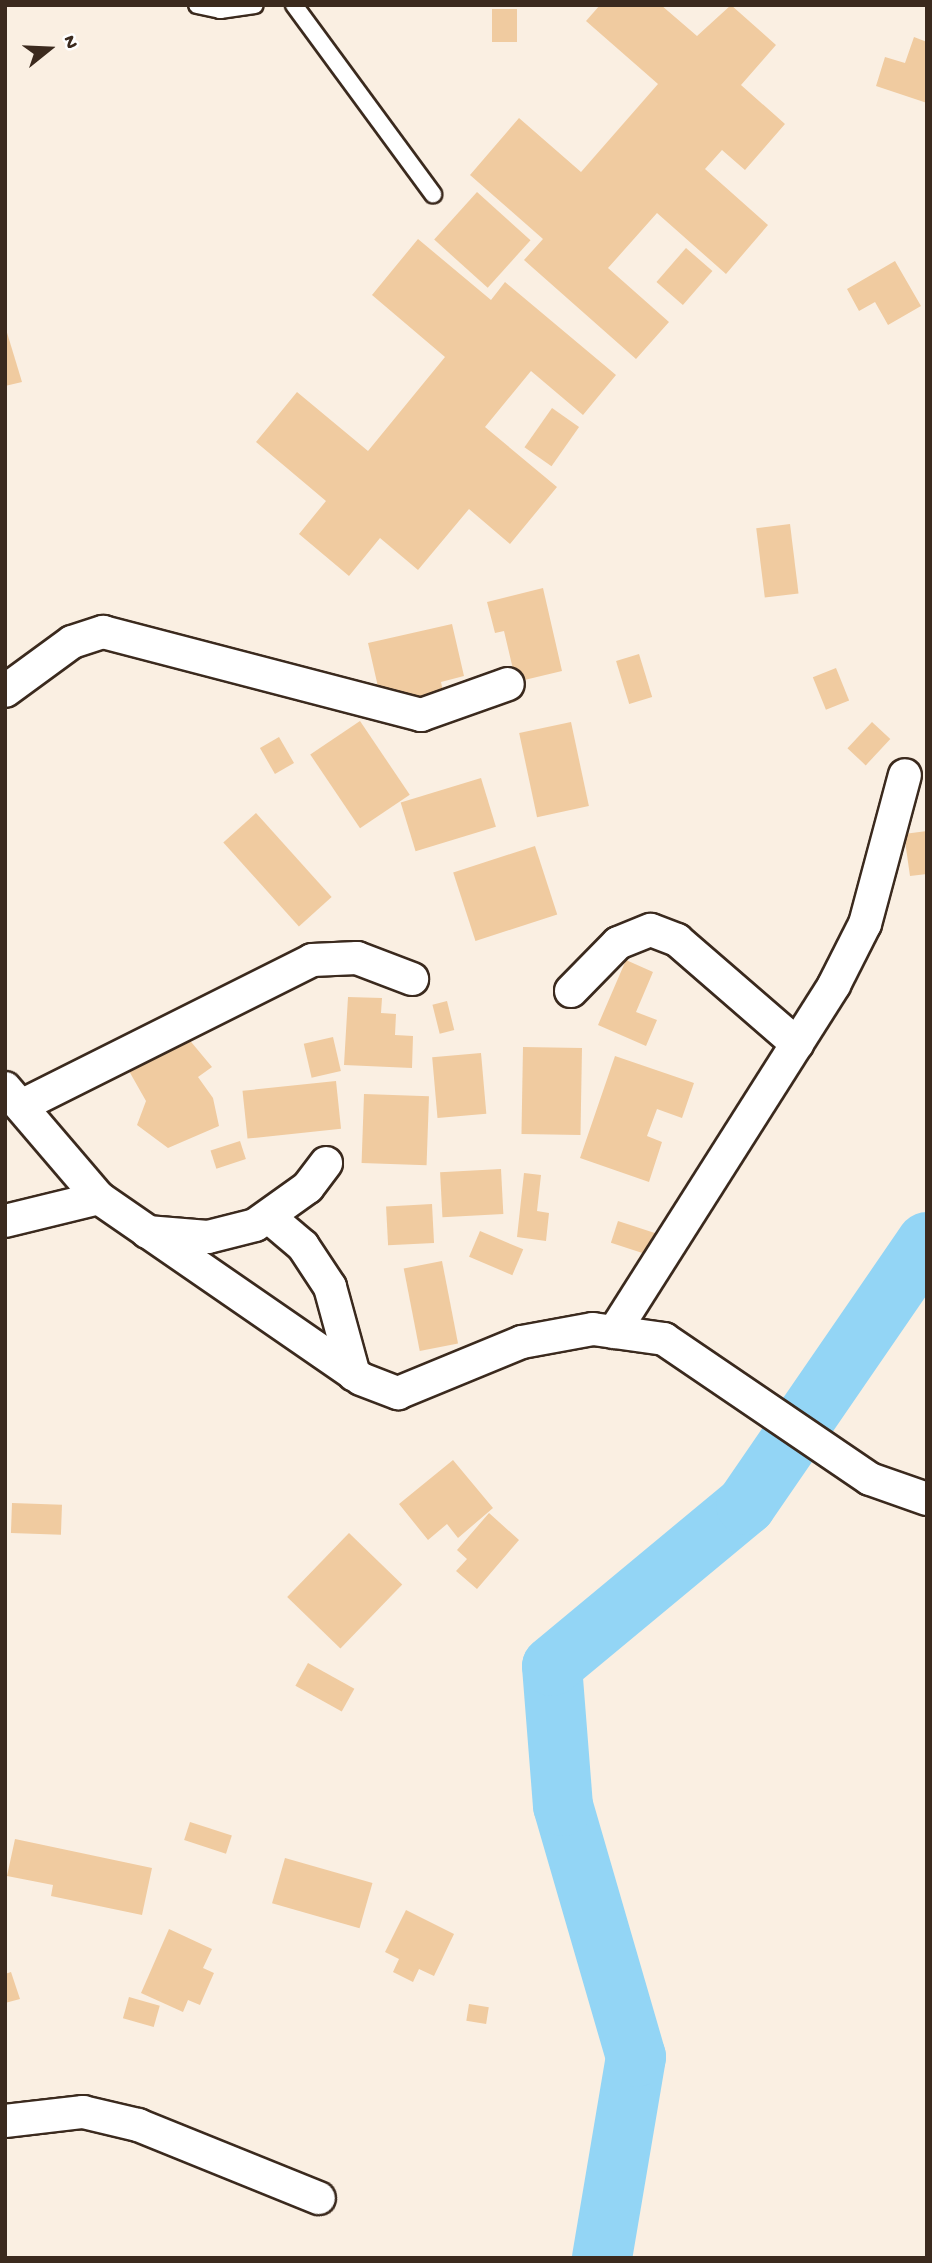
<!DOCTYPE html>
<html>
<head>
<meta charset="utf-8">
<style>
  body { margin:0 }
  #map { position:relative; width:932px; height:2263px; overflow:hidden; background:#faefe2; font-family:"Gochi Hand",sans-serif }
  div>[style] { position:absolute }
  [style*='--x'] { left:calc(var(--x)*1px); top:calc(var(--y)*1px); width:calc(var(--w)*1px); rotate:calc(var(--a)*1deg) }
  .river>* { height:60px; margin:-30px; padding:0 30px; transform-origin:30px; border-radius:30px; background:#93d5f5 }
  .building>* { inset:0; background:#f0cba0; transform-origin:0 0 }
  .roads { filter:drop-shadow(2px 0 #3b2a1e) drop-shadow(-2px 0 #3b2a1e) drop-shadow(0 2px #3b2a1e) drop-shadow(0 -2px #3b2a1e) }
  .service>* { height:16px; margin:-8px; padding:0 8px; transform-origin:8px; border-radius:8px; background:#fff }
  .minor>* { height:32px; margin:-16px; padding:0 16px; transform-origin:16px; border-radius:16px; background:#fff }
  span { translate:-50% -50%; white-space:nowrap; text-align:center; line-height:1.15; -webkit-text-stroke:5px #fff; paint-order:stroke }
  .frame { position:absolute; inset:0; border:7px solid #3b2a1e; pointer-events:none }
  .north { position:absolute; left:14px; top:14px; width:70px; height:70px; -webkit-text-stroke:5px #fff; paint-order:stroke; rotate:72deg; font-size:19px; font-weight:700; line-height:28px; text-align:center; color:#3b2a1e }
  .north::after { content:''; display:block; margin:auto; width:24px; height:32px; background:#3b2a1e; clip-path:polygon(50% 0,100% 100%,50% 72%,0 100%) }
</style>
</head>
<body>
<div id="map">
  <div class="river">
    <div style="--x:602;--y:2258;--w:204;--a:-80.4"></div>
    <div style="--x:636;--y:2057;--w:261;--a:-106.2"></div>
    <div style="--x:563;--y:1806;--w:140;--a:-94.5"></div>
    <div style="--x:552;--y:1666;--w:252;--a:-39.7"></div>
    <div style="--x:746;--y:1505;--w:319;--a:-55.5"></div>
  </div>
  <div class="building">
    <div style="clip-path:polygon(600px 5px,661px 5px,697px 36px,731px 5px,776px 45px,741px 85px,785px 124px,745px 170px,722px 150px,705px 169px,768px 225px,726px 274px,657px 213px,608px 268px,669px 322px,636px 359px,524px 260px,543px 239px,470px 175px,519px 118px,581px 172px,658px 84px,586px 21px)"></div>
    <div style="left:492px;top:9px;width:25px;height:33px"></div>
    <div style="clip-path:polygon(914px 37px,927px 42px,927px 103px,876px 86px,885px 57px,905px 63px)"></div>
    <div style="left:477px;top:192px;width:72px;height:64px;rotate:42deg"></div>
    <div style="clip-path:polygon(418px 239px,491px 300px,505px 282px,616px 375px,583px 415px,531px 371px,485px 427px,557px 487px,510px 544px,469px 509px,418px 570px,380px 538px,349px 576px,299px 534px,326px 501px,256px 442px,297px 392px,368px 451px,445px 357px,372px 295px)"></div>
    <div style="left:686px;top:248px;width:35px;height:45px;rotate:41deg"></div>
    <div style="clip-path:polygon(895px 261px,921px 306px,888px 325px,875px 302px,859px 311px,847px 289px)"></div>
    <div style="clip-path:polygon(5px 326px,22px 382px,5px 386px)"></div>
    <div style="left:552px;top:408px;width:33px;height:48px;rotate:35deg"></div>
    <div style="left:790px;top:524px;width:70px;height:34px;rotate:83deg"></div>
    <div style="clip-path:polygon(543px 588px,562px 671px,516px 682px,504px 631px,495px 633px,487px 602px)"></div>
    <div style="clip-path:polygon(452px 624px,464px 676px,441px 682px,444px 696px,414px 703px,411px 693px,381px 700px,368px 643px)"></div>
    <div style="left:639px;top:654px;width:45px;height:24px;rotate:73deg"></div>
    <div style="left:836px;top:668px;width:35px;height:25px;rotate:68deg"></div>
    <div style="left:360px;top:721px;width:89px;height:60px;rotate:56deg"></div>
    <div style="left:571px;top:722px;width:86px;height:53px;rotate:78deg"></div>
    <div style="left:872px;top:722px;width:25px;height:36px;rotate:43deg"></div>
    <div style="left:279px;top:737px;width:30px;height:22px;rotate:60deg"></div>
    <div style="left:481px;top:778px;width:51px;height:84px;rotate:73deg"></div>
    <div style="left:256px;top:813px;width:113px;height:44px;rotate:48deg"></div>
    <div style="clip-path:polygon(927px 831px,927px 874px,910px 876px,904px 834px)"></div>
    <div style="left:535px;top:846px;width:72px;height:86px;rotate:72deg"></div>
    <div style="clip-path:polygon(626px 960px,653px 972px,636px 1012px,657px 1020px,646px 1046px,598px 1025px)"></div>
    <div style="clip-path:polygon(348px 997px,382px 998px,381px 1013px,396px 1014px,395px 1035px,413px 1036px,412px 1068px,344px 1065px)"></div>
    <div style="left:447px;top:1001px;width:30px;height:15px;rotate:76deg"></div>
    <div style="clip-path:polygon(187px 1037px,212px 1067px,198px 1077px,213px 1098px,219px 1126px,168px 1148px,137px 1125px,146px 1101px,129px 1071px)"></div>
    <div style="left:333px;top:1037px;width:35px;height:30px;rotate:77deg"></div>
    <div style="left:523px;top:1047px;width:59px;height:87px;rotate:1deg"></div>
    <div style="left:481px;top:1053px;width:61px;height:49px;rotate:85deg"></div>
    <div style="clip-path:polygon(615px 1056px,694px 1083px,682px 1118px,657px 1109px,647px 1136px,662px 1142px,649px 1182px,580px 1158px)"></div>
    <div style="left:336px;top:1081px;width:48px;height:94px;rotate:84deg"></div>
    <div style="left:364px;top:1094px;width:65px;height:69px;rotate:2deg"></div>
    <div style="left:240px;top:1141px;width:19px;height:31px;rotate:72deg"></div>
    <div style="left:501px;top:1169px;width:45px;height:61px;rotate:87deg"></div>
    <div style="clip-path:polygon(524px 1173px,541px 1175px,537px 1211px,549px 1213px,546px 1241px,517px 1237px)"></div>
    <div style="left:432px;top:1204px;width:39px;height:46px;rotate:87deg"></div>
    <div style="left:618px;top:1221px;width:46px;height:23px;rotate:18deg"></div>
    <div style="left:480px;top:1231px;width:47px;height:28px;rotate:23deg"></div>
    <div style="left:442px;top:1261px;width:84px;height:39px;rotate:79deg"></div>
    <div style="clip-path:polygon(453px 1460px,493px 1508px,458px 1538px,447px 1524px,428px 1540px,399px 1504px)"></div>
    <div style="left:12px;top:1503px;width:50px;height:30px;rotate:2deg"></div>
    <div style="clip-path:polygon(489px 1513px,519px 1540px,477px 1589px,456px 1571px,467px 1559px,457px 1550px)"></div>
    <div style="left:349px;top:1533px;width:74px;height:89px;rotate:44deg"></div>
    <div style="left:308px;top:1663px;width:53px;height:26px;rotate:29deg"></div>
    <div style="left:190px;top:1822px;width:44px;height:19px;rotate:18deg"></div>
    <div style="clip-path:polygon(15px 1839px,152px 1868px,142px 1915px,51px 1896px,53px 1885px,7px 1876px)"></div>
    <div style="left:285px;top:1858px;width:91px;height:47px;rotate:16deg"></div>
    <div style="clip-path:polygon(406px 1910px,454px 1934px,434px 1976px,419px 1969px,413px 1982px,393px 1972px,399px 1959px,385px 1952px)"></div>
    <div style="clip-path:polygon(169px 1929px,212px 1949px,203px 1968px,214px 1973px,200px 2005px,188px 2000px,183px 2012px,141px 1993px)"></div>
    <div style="clip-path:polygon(11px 1972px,20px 1999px,5px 2003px,5px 1974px)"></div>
    <div style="left:129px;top:1997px;width:32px;height:22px;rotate:16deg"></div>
    <div style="left:469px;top:2004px;width:20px;height:17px;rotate:9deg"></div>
  </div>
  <div class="roads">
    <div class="service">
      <div style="--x:197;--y:5;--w:24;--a:12"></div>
      <div style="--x:220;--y:10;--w:35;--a:-8"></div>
      <div style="--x:294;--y:5;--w:235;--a:53.7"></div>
    </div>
    <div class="minor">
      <div style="--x:5;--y:691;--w:83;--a:-36.2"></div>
      <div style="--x:72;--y:642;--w:33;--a:-18"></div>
      <div style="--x:103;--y:632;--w:329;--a:14.6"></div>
      <div style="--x:421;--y:715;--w:92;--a:-19.6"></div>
      <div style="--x:571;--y:991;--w:67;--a:-45.6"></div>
      <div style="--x:618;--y:943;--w:35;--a:-22"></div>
      <div style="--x:651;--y:930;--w:28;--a:21"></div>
      <div style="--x:677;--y:940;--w:159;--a:40.9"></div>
      <div style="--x:5;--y:1088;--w:145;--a:49.5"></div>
      <div style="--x:99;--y:1198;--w:318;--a:34.6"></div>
      <div style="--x:361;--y:1379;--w:40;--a:21"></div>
      <div style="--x:398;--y:1393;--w:134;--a:-22.4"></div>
      <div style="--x:522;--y:1342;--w:72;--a:-10.4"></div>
      <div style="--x:593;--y:1329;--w:72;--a:8"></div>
      <div style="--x:664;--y:1339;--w:249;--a:34.2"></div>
      <div style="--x:870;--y:1479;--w:60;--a:19.3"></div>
      <div style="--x:21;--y:1106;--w:326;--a:-26.6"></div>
      <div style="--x:312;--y:960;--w:45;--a:-2.5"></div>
      <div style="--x:357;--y:958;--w:59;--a:20.9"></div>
      <div style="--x:270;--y:1218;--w:43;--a:40.3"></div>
      <div style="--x:303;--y:1246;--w:49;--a:56.6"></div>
      <div style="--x:330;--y:1287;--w:91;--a:74.7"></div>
      <div style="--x:5;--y:1221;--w:97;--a:-13.7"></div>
      <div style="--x:147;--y:1232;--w:61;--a:4.7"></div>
      <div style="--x:208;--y:1237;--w:49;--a:-14.3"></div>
      <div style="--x:255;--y:1225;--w:65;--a:-35.6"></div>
      <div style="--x:308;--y:1187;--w:30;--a:-53"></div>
      <div style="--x:614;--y:1332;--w:411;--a:-57.6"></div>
      <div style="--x:834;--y:985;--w:68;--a:-63.1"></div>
      <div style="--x:865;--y:924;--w:154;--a:-75"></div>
      <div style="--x:5;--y:2121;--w:79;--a:-6.6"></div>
      <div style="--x:83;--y:2112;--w:57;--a:13.3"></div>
      <div style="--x:138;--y:2125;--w:195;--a:22"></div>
    </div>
  </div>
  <div class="frame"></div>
  <div class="north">N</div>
</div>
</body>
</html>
